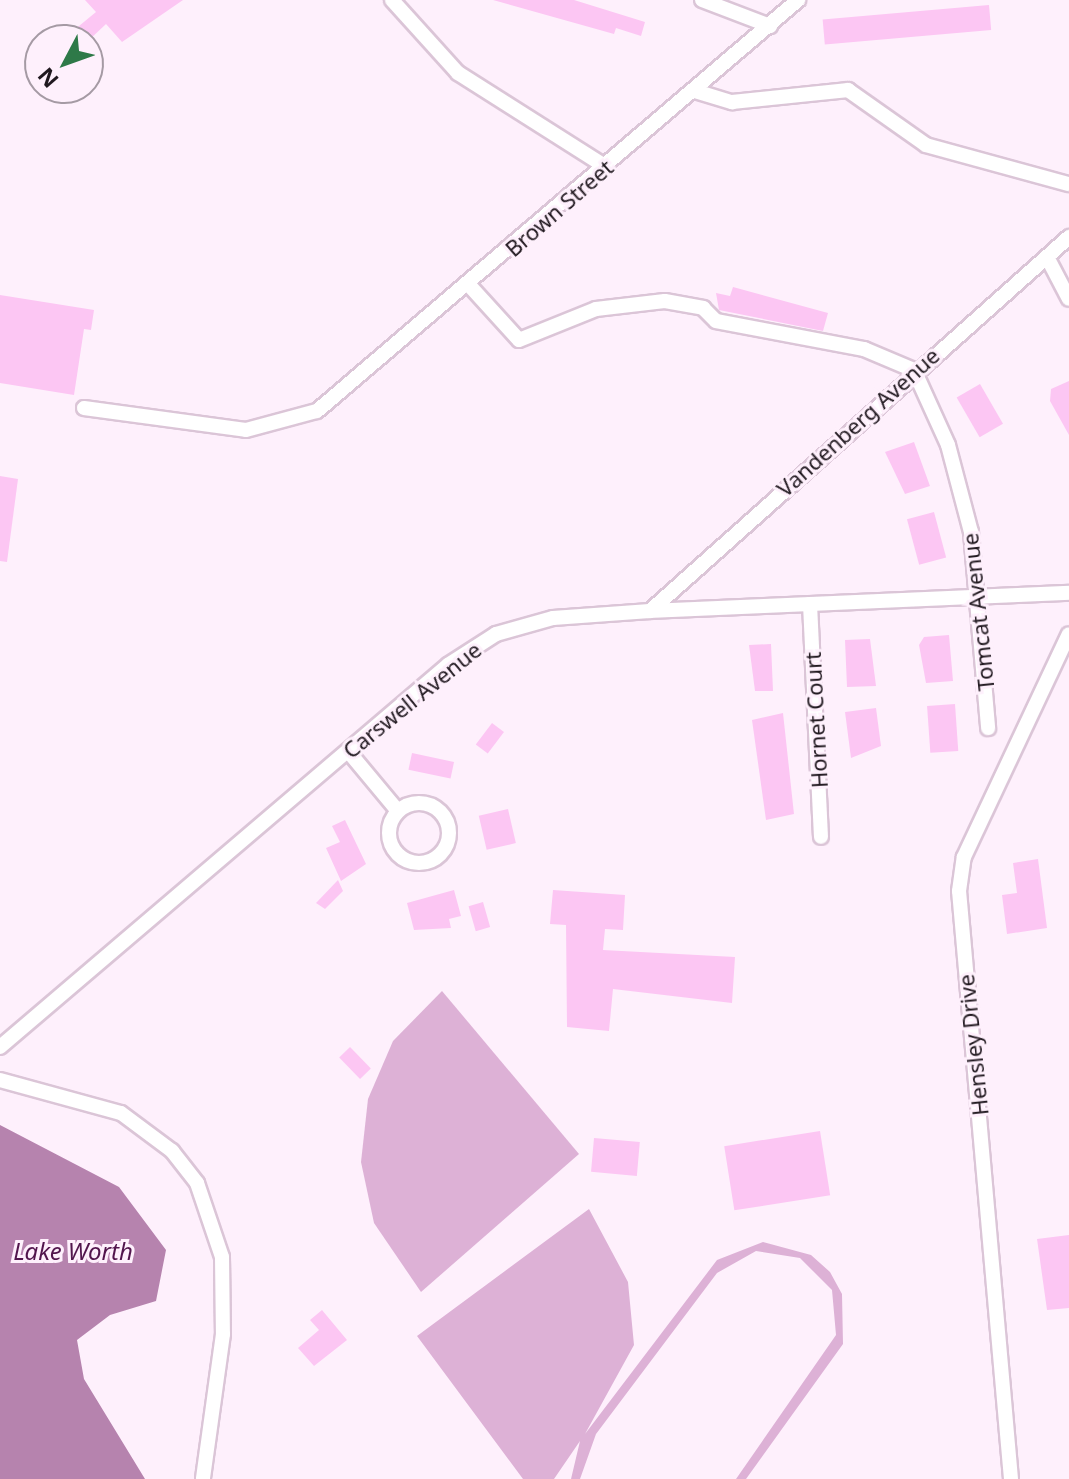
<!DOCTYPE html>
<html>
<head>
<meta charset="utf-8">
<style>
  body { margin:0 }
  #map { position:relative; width:1069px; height:1479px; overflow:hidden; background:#fef0fc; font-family:"Noto Sans",sans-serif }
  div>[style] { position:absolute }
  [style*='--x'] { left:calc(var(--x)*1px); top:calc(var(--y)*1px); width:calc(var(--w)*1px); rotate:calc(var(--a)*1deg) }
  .green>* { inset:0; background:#ddb1d6 }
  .water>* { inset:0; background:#b683ae }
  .building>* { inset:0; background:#fcc6f3; transform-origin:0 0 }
  .roads { filter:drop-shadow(2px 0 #dbc5d7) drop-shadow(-2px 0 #dbc5d7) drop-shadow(0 2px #dbc5d7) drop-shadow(0 -2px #dbc5d7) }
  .minor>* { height:14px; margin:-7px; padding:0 7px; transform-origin:7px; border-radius:7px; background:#fff }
  .minor>.ring { margin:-7px; padding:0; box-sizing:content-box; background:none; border:14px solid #fff; border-radius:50% }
  span { translate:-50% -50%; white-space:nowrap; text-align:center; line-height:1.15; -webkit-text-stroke:6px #fef0fc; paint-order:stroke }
  .street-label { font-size:22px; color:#20181f }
  .water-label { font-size:24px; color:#52154d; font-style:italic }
  .north { position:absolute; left:24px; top:24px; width:80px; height:80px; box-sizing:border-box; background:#fef0fc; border:2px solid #a59aa4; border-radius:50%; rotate:229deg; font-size:22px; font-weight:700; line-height:32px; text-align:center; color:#20181f }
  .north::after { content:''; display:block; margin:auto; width:28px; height:36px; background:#2e7948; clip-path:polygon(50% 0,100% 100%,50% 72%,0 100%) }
</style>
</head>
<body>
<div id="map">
  <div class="green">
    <div style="clip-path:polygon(442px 991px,579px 1154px,421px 1292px,374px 1223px,361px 1162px,368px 1099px,393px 1041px)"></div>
    <div style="clip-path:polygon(589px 1209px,628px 1282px,634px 1345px,585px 1434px,717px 1260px,763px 1242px,811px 1255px,830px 1272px,842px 1294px,843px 1344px,746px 1479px,736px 1479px,836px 1335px,832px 1290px,800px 1258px,756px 1251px,717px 1273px,596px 1434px,580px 1479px,571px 1479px,580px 1441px,554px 1479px,523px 1479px,417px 1336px)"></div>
  </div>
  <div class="water">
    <div style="clip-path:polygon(0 1125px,119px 1187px,166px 1250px,156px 1301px,110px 1315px,77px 1340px,84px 1379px,145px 1479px,0 1479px)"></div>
  </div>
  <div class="building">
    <div style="clip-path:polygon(85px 0,183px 0,122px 42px,106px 24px,89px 40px,62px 40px,96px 12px)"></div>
    <div style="clip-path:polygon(493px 0,574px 0,645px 22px,641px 36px,616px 28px,614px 34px)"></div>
    <div style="left:989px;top:5px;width:25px;height:167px;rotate:85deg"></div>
    <div style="clip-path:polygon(733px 287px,828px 313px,823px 331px,719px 310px,716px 293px,730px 296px)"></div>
    <div style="clip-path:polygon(0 295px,94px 310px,91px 330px,84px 329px,74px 395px,0 383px)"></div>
    <div style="clip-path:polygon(1069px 381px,1069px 435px,1050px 401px,1051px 389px)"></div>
    <div style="left:980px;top:384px;width:46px;height:27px;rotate:60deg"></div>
    <div style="clip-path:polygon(914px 442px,930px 486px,905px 494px,885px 452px)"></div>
    <div style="clip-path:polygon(0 476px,18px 479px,7px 562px,0 561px)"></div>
    <div style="left:934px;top:512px;width:47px;height:28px;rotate:75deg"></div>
    <div style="clip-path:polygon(949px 635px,953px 681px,926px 683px,919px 645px,924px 637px)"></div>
    <div style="clip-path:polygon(870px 639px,876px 686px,847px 687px,845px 640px)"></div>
    <div style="clip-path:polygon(771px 644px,773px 691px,755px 691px,749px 645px)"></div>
    <div style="left:955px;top:704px;width:47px;height:28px;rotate:86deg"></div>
    <div style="clip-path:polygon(876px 708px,881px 746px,851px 758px,845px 712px)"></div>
    <div style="clip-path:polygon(783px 713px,794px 814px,766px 820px,752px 720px)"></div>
    <div style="left:492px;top:723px;width:15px;height:27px;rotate:37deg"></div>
    <div style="left:412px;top:753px;width:43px;height:17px;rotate:12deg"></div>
    <div style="left:508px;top:809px;width:35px;height:30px;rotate:77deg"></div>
    <div style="clip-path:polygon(345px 820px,366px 864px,341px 881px,326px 848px,340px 842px,332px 826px)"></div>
    <div style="clip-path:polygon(1038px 859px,1047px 928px,1007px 934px,1002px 895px,1017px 893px,1013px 863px)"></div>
    <div style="clip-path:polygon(338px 880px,343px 891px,325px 909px,316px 903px)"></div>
    <div style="clip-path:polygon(454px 890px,461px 916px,449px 919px,451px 928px,414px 930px,407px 903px)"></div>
    <div style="clip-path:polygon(553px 890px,625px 895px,623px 930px,605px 929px,603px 950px,735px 957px,732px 1003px,613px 989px,609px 1031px,567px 1027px,566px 925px,550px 924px)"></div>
    <div style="left:483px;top:902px;width:26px;height:15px;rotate:74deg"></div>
    <div style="left:350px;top:1047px;width:30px;height:15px;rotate:46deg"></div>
    <div style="left:820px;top:1131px;width:65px;height:97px;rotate:81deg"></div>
    <div style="left:594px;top:1138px;width:46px;height:34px;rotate:5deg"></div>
    <div style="clip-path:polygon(1069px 1235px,1069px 1308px,1047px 1310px,1037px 1239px)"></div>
    <div style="clip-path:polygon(322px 1310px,347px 1340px,314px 1366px,298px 1348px,319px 1330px,310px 1320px)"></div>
  </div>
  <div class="roads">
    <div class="minor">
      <div style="--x:392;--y:0;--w:98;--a:47.9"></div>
      <div style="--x:458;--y:73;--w:175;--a:32.4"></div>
      <div style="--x:702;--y:0;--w:73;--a:20.9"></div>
      <div style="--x:695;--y:91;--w:39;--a:17"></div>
      <div style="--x:732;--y:102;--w:117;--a:-5.9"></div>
      <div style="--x:848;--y:90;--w:95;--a:35.2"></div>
      <div style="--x:926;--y:145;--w:148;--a:15.3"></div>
      <div style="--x:1047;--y:257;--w:47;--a:62.4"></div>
      <div style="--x:469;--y:285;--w:74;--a:47.7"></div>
      <div style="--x:519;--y:340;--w:83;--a:-21.9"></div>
      <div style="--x:596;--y:309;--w:69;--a:-6.6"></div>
      <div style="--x:665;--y:301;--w:39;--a:10"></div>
      <div style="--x:703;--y:308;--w:18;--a:45"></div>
      <div style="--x:716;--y:321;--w:151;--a:10.7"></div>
      <div style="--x:864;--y:349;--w:54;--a:22.8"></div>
      <div style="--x:914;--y:370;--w:82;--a:65.6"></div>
      <div style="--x:948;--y:445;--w:90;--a:75.2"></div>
      <div style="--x:971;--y:532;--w:197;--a:85"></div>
      <div style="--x:84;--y:408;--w:163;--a:7.7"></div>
      <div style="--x:246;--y:430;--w:73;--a:-15"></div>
      <div style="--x:317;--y:411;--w:633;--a:-40.51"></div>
      <div style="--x:810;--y:604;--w:233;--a:87.3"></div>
      <div style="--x:650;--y:611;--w:562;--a:-41.75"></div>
      <div style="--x:348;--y:751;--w:78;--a:50.2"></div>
      <div class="ring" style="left:389px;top:803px;width:46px;height:46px"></div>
      <div style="--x:0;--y:1047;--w:589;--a:-40.45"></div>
      <div style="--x:448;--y:665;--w:57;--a:-32.9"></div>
      <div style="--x:496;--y:634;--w:59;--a:-15.7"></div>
      <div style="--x:553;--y:618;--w:97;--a:-4.1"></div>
      <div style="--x:650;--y:611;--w:419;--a:-2.5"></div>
      <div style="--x:0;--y:1080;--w:125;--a:15.3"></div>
      <div style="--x:121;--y:1113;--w:64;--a:36.7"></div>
      <div style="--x:172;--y:1151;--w:41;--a:52"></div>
      <div style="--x:197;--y:1183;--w:78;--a:71.3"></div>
      <div style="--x:222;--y:1257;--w:77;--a:89.3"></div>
      <div style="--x:223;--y:1334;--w:146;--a:97.9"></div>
      <div style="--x:1011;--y:1479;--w:590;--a:-95.05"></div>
      <div style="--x:959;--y:891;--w:34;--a:-82"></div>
      <div style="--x:964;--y:857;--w:246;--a:-64.8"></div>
    </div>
  </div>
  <div class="street-label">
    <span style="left:559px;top:208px;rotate:-41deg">Brown Street</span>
    <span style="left:858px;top:422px;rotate:-42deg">Vandenberg Avenue</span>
    <span style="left:978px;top:612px;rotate:-96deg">Tomcat Avenue</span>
    <span style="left:412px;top:700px;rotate:-39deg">Carswell Avenue</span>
    <span style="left:816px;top:720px;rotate:-93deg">Hornet Court</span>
    <span style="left:973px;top:1045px;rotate:-96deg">Hensley Drive</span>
  </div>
  <div class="water-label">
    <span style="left:73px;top:1251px">Lake Worth</span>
  </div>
  <div class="north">N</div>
</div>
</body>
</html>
